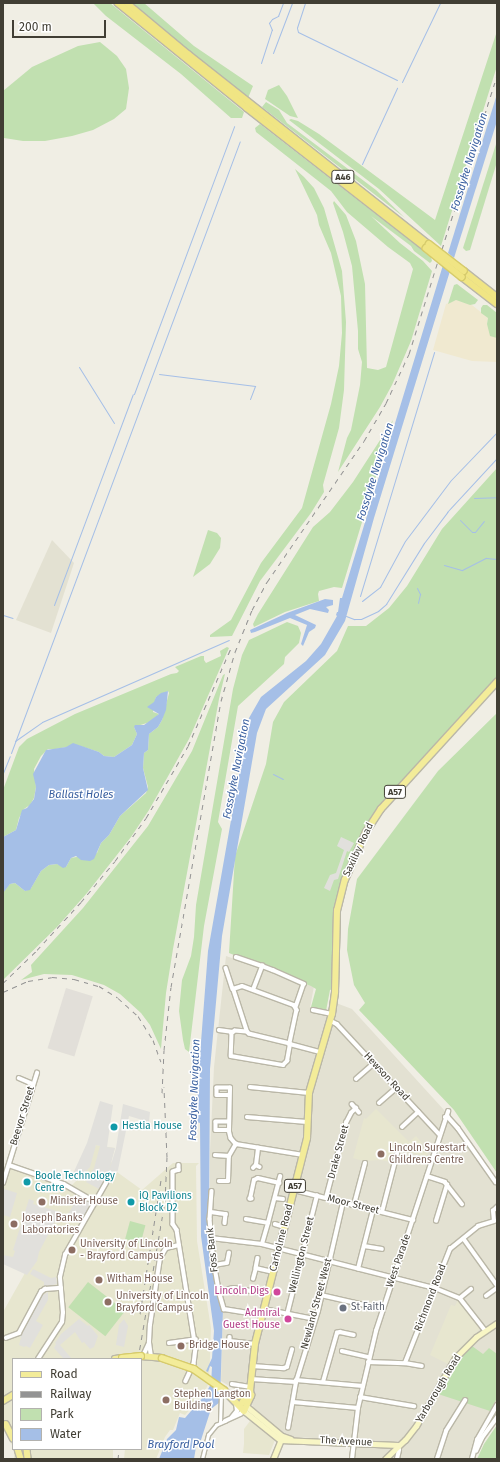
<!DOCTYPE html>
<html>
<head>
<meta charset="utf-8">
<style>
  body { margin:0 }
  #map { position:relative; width:500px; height:1462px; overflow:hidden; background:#f0eee4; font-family:"Fira Sans",sans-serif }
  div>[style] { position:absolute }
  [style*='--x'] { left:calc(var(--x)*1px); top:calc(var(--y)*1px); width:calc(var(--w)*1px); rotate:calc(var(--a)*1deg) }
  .residential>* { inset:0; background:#e3e1d2 }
  .commercial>* { inset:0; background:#f0e9d0 }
  .industrial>* { inset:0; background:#e2dfd9; transform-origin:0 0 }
  .education>* { inset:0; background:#e7e6cf; transform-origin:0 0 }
  .green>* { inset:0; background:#c1e0b0; transform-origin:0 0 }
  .parking>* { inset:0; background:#e1e0dc }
  .water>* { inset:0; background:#a5bfe7 }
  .stream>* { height:1px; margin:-0.5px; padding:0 0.5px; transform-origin:0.5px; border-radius:0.5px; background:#a5bfe7 }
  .roads { filter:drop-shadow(1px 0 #bab7a7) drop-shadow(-1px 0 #bab7a7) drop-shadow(0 1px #bab7a7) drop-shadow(0 -1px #bab7a7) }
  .pedestrian>* { height:2.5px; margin:-1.25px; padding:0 1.25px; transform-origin:1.25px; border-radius:1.25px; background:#fff }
  .minor>* { height:3.5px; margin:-1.75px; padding:0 1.75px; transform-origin:1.75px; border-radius:1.75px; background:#fff }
  .secondary>* { height:5px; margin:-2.5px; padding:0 2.5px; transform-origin:2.5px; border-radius:2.5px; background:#f8f6c5 }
  .primary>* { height:5.5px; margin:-2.75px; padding:0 2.75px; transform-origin:2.75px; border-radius:2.75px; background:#f3ec99 }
  .trunk>* { height:5.5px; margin:-2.75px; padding:0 2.75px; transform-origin:2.75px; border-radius:2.75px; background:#f0e584 }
  .rail>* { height:1px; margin-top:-0.5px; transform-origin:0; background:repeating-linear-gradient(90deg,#939393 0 5px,transparent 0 10px) }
  .bridges { filter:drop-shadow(1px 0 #d6cb6c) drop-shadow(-1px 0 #d6cb6c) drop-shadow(0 1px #d6cb6c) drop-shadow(0 -1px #d6cb6c) }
  .primary-bridge>* { height:5.5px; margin:-2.75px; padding:0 2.75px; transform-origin:2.75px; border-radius:2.75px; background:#f3ec99 }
  .trunk-bridge>* { height:5.5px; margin:-2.75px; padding:0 2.75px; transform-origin:2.75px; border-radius:2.75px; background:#f0e584 }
  .dots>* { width:11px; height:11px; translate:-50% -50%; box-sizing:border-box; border:2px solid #fff; border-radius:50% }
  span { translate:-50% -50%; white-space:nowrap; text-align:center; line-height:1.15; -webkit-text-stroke:3px #fff; paint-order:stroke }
  .shield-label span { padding:1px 3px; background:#fff; border:1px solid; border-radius:3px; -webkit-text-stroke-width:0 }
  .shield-label { font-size:9px; color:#413e34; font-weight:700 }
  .street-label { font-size:10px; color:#413e34 }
  .culture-label { font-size:10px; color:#0d838f }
  .left { translate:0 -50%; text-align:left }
  .education-label { font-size:10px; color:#785e54 }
  .hotel-label { font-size:10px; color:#b23c85 }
  .right { translate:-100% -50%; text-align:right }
  .worship-label { font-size:10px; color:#5b616d }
  .water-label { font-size:11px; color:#3a60a0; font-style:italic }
  .frame { position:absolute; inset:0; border:4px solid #413e34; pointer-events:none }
  .legend { position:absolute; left:12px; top:1358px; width:130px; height:92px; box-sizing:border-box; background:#fff; border:1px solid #b3b2ae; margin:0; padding:5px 7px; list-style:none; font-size:12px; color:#413e34 }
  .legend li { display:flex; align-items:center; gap:8px; height:20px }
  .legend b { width:20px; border:1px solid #b3b2ae }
  .scale { position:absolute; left:12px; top:20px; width:94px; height:18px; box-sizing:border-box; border:2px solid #413e34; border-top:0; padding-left:5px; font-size:12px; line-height:14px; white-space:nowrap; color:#413e34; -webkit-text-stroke:3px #fff; paint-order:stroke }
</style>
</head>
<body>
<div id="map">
  <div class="residential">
    <div style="clip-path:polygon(52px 540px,74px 563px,51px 633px,16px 620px)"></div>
    <div style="clip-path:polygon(226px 956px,314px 986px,310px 1008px,334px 1013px,336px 1003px,352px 1009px,444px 1110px,448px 1119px,457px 1129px,497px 1184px,497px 1421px,489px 1417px,477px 1439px,472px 1459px,355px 1459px,355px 1440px,293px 1437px,282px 1434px,255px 1411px,250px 1400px,244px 1395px,221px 1381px,223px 1309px,210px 1237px,210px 1151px,214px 1067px)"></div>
  </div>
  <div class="commercial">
    <div style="clip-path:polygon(456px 300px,472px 305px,488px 318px,487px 324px,497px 336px,497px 362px,472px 361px,433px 350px,446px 304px)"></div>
  </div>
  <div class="industrial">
    <div style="left:66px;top:988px;width:28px;height:63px;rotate:17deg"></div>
  </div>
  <div class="education">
    <div style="clip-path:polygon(376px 1109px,409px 1142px,416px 1136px,422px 1143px,419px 1147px,428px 1152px,427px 1157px,402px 1150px,392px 1155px,390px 1162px,381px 1160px,363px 1161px,353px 1158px,364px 1118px,366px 1119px)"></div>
    <div style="clip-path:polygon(96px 1145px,115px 1148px,111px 1161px,117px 1172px,142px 1190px,173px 1163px,199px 1163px,196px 1166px,197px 1241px,211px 1328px,209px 1383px,202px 1396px,185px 1415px,180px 1413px,173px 1430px,170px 1430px,165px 1437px,156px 1459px,124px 1459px,125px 1449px,141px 1449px,141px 1359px,13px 1359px,13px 1447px,3px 1429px,3px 1312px,25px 1273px,3px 1260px,3px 1183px,9px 1165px,70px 1187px,82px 1175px)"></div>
    <div style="clip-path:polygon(458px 1300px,478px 1325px,479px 1330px,456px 1353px,448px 1364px,430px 1355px,451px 1305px,455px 1306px)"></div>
    <div style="clip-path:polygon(250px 1421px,275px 1440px,269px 1455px,243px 1453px,244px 1444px,244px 1429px)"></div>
    <div style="left:14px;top:1449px;width:99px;height:11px"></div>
  </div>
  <div class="green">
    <div style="clip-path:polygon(93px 3px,110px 3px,244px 112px,242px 118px,231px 118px,181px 74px,106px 16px)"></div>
    <div style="clip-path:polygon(133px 3px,144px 3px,194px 46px,253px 86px,248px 98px,205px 64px)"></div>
    <div style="clip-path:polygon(497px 31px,497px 66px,441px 246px,379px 189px,289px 120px,291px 119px,298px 121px,319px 134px,435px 220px)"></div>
    <div style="clip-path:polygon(100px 42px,117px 56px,126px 69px,129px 88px,126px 109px,114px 119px,93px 130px,72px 136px,45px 141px,23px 141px,4px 138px,3px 91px,32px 67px,78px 46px)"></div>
    <div style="clip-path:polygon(279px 85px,287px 96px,298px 118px,290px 116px,265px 99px,268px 90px)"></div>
    <div style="clip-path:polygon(266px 102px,279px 110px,287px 123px,376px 190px,405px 218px,262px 107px)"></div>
    <div style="clip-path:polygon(260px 124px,431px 257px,432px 261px,430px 263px,414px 251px,411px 246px,371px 216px,400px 243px,423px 261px,432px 271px,411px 341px,392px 385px,380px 407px,338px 472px,347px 438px,351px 430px,360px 385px,362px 362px,358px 349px,358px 331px,352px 266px,343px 232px,333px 203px,334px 201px,346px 215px,356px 241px,365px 284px,367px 368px,378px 370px,386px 367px,413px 269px,410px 263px,388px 247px,347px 212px,331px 191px,256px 132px,255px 128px)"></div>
    <div style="clip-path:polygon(497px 141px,497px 162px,470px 250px,466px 251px,463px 248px)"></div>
    <div style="clip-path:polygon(295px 169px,304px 177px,314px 188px,324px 208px,342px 271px,346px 322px,344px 390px,339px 428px,323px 485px,324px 492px,311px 513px,260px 581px,232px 636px,210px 637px,210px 635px,231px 620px,261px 563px,302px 508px,331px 404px,339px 366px,342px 333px,341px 296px,331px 253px,319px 225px,317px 215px)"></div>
    <div style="clip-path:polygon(457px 284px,478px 300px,475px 304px,470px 305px,456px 300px,448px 304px,454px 285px)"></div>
    <div style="clip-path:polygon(483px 305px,487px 305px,497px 313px,497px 338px,490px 336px,487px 324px,488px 318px,481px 313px,481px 308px)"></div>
    <div style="clip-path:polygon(393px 420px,342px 588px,334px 587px,319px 591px,318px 594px,319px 601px,285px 612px,254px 627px,253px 624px,258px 614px,313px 527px,330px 512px,353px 482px)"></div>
    <div style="clip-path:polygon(497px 468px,497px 682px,474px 704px,401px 784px,364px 833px,334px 916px,333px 989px,330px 990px,326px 1011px,311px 1007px,316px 989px,311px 986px,229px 953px,235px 856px,266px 764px,273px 722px,284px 702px,337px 651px,348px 626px,366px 626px,389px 608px,407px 586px,442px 529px)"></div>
    <div style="clip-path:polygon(208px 530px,217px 533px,221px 538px,220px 548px,210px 564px,193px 577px)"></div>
    <div style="clip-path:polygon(287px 622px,298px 626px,301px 633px,299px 643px,285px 657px,284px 664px,238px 706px,218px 822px,222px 829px,204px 926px,189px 1052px,185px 1049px,183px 1040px,179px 1011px,182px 980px,191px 956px,194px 937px,196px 905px,233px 689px,242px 655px,249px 640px)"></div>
    <div style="clip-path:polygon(227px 647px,229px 648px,189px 739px,149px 810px,131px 837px,87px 893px,57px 927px,3px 980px,4px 891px,10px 884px,15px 883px,25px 891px,31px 888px,41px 871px,49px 865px,57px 864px,66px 867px,71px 858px,97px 853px,101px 843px,109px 835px,120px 816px,146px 793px,148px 787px,143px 768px,144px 753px,148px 750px,149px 734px,158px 727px,162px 720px,169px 693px,168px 691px,156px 697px,153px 712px,159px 714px,150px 722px,134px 727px,137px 734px,132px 745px,114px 757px,104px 756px,99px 752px,77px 745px,56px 749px,48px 749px,41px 756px,34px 769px,36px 787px,34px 798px,30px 805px,24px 809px,19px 818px,16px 830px,3px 837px,3px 790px,19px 747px,27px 739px,75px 714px,171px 674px,177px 673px,179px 671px,175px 667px,201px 656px,204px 656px,204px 660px,206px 663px,221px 656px,220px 651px)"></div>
    <div style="clip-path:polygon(225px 674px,219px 699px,173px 949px,166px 993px,161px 1049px,150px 1025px,141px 1013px,120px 994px,104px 985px,72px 975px,44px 974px,21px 980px,32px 972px,31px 965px,83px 908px,148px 826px,192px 751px,223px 675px)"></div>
    <div style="clip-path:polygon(497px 713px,497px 1173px,454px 1110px,359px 1010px,365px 1003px,354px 985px,347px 950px,348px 929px,357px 879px,438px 771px)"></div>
    <div style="left:130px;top:1221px;width:16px;height:19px;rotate:15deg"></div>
    <div style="left:88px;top:1282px;width:47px;height:32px;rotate:38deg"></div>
    <div style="clip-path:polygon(472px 1346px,483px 1354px,489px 1348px,497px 1354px,497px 1398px,490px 1411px,438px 1394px,459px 1358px)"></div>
    <div style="clip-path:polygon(497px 1425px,497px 1459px,477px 1459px,484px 1444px)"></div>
  </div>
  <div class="parking">
    <div style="clip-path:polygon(341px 837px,354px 843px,349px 852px,347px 851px,338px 879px,334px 880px,330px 891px,324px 888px,330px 875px,336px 873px,344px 850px,337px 846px)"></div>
    <div style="clip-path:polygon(100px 1101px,113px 1105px,107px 1147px,115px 1148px,109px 1171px,116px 1148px,123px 1104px,150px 1112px,149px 1122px,129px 1116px,118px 1170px,109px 1185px,104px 1182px,106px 1177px,99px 1189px,86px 1182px,94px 1168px,100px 1146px,96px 1145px,90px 1167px,76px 1181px,71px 1178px,87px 1143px)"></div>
    <div style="clip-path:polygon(4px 1189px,17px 1193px,10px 1217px,3px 1215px)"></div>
    <div style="clip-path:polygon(79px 1196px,90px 1203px,91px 1206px,83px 1220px,65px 1219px)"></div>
    <div style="clip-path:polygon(29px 1199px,34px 1201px,33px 1204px,60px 1212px,39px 1252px,37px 1261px,27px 1275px,3px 1264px,3px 1255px,13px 1257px,15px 1251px,13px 1250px)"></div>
    <div style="clip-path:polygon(33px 1269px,51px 1278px,56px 1277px,57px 1284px,44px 1287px,44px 1282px,30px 1274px)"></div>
    <div style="clip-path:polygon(48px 1292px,48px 1300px,36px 1321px,43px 1325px,30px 1348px,26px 1346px,24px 1347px,19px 1345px,21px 1337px,19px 1336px,41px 1296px)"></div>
    <div style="clip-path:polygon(79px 1319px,88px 1326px,89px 1325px,98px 1336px,94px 1347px,90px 1349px,84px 1342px,82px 1343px,75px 1332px,60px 1345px,72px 1359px,63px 1359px,63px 1358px,54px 1348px,56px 1344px,55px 1343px,61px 1334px)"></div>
    <div style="clip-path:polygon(124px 1319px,128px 1326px,124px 1347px,116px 1345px,119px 1325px)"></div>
  </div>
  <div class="water">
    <div style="clip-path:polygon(497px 94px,497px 121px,454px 258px,448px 253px)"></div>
    <div style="clip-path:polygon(443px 265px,450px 271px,374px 518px,345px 621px,325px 655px,266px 709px,257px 733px,222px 936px,210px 1069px,209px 1227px,223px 1309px,220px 1402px,211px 1409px,201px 1440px,197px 1441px,194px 1459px,159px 1459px,167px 1439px,176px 1430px,179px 1417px,185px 1418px,204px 1396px,211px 1384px,212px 1367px,210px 1366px,208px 1372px,206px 1371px,212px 1358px,214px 1331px,201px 1236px,200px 1123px,196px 1122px,199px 1068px,208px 951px,249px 718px,261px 697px,306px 661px,321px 644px,337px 616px,336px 615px,337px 612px,338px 612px,340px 598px,342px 598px)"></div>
    <div style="clip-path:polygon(325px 599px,333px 600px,333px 605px,326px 607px,329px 610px,328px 613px,310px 609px,295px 615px,316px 625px,315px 628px,309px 632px,303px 646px,301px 644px,307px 625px,290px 618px,255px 632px,251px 633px,250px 630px,287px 613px)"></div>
    <div style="clip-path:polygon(168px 691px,166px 710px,162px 720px,158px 727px,149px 734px,148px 750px,144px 753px,143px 768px,148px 790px,120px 816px,109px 835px,101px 843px,94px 859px,90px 861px,81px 860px,76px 856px,71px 858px,66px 867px,63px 868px,57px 864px,49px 865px,41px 871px,30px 890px,25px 891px,15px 883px,10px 884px,3px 893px,3px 837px,16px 830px,22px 810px,27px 808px,34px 799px,36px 787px,33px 774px,46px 750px,66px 747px,73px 743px,99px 752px,104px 756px,114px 757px,132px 745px,137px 734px,134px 727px,135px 725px,144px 725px,159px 714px,147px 707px,154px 702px,156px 697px,161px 693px)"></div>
  </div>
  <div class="stream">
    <div style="--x:305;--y:3;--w:26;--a:108"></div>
    <div style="--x:297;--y:28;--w:4;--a:76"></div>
    <div style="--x:298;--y:32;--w:110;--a:25.9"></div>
    <div style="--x:273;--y:53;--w:53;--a:-69.2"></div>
    <div style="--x:261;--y:63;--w:35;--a:-72"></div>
    <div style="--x:272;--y:30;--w:8;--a:-113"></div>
    <div style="--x:269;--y:23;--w:5;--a:-53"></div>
    <div style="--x:272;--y:19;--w:7;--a:-27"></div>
    <div style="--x:278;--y:16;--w:14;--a:-69"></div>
    <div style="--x:402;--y:82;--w:88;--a:-64.3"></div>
    <div style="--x:362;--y:164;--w:84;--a:-65.3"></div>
    <div style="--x:79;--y:367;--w:66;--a:58"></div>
    <div style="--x:159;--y:374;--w:97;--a:7.1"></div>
    <div style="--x:255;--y:386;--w:14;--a:111"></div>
    <div style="--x:134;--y:394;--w:286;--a:-69.5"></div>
    <div style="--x:474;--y:498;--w:23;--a:-2"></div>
    <div style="--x:460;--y:520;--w:17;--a:45"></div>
    <div style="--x:472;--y:532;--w:3;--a:0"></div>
    <div style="--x:475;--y:532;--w:14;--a:-51"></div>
    <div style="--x:444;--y:565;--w:19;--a:16"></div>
    <div style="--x:462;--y:570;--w:27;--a:-27"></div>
    <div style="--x:486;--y:558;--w:11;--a:5"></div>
    <div style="--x:417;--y:588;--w:7;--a:63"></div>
    <div style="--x:420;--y:594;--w:9;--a:103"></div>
    <div style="--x:360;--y:596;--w:255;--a:-73.1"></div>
    <div style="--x:362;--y:601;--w:23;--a:-38"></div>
    <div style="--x:380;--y:587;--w:52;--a:-61.5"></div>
    <div style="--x:405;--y:541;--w:76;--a:-53"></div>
    <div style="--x:451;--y:480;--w:66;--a:-46.2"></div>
    <div style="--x:54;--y:605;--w:225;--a:-69.5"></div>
    <div style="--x:3;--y:615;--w:10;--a:17"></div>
    <div style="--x:346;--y:616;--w:9;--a:21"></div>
    <div style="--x:354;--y:619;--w:7;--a:0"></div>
    <div style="--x:361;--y:619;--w:19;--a:-25"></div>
    <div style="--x:378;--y:611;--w:11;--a:-41"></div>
    <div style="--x:386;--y:604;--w:72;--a:-58.1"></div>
    <div style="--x:424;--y:543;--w:39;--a:-53"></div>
    <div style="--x:447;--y:512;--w:74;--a:-47.2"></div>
    <div style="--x:15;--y:741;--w:33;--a:-35"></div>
    <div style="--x:42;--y:722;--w:204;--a:-23.7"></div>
    <div style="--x:11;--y:753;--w:653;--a:-69.49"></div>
    <div style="--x:3;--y:773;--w:18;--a:-68"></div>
    <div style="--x:273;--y:774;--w:11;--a:27"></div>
  </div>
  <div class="roads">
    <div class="pedestrian">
      <div style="--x:220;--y:1423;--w:26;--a:-88"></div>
      <div style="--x:202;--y:1459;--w:25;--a:-76"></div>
      <div style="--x:208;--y:1435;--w:13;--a:-51"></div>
      <div style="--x:216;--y:1425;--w:10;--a:-24"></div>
    </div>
    <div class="minor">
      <div style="--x:236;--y:957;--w:28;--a:19"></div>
      <div style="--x:226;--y:968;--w:22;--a:72"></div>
      <div style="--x:253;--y:990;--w:26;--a:-69"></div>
      <div style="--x:262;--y:966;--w:12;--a:20"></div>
      <div style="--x:273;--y:970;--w:34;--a:24"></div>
      <div style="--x:304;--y:984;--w:24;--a:109"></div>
      <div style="--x:313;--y:1010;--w:19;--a:12"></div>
      <div style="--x:331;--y:1021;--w:7;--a:27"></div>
      <div style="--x:337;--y:1024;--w:151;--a:47.1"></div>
      <div style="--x:219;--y:1030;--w:14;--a:8"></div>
      <div style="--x:247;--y:1032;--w:45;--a:-108"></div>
      <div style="--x:233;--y:989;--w:9;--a:-18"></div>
      <div style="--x:242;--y:986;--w:55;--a:20.1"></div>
      <div style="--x:294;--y:1005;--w:6;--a:59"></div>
      <div style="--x:297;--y:1010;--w:35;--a:102"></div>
      <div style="--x:290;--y:1044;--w:42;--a:-166.3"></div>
      <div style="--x:249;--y:1034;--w:3;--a:-135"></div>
      <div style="--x:247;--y:1032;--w:12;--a:-175"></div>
      <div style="--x:235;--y:1031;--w:4;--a:146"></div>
      <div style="--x:232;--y:1033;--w:23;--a:92"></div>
      <div style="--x:231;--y:1056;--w:53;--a:9.8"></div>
      <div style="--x:283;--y:1065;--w:6;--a:-45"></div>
      <div style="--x:287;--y:1061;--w:17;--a:-80"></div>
      <div style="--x:290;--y:1044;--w:31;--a:15"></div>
      <div style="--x:19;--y:1078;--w:15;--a:23"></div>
      <div style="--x:356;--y:1079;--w:23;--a:-41"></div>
      <div style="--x:250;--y:1087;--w:59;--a:5.8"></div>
      <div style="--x:379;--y:1103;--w:23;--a:-41"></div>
      <div style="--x:352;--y:1104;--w:11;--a:49"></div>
      <div style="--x:247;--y:1117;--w:60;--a:4.8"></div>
      <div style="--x:445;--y:1117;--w:3;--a:0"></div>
      <div style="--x:448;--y:1117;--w:15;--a:48"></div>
      <div style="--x:458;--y:1128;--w:66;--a:54.9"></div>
      <div style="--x:229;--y:1122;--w:13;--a:180"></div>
      <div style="--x:216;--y:1122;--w:8;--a:90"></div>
      <div style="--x:216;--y:1130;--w:13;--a:0"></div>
      <div style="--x:229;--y:1130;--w:42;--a:-88.6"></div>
      <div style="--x:230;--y:1088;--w:13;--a:180"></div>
      <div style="--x:217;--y:1088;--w:7;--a:90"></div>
      <div style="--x:217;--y:1095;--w:12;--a:0"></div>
      <div style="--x:402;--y:1127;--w:22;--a:-43"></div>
      <div style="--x:229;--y:1130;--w:8;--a:76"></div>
      <div style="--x:231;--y:1138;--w:8;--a:50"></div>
      <div style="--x:236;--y:1144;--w:68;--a:9.3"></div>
      <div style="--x:215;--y:1155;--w:14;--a:4"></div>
      <div style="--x:229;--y:1156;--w:14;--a:-60"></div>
      <div style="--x:9;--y:1165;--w:58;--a:19.1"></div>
      <div style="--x:64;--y:1184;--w:36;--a:30"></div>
      <div style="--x:179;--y:1165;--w:5;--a:90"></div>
      <div style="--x:179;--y:1170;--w:6;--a:162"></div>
      <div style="--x:173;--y:1172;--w:52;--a:90"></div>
      <div style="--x:173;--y:1224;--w:7;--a:56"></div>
      <div style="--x:177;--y:1230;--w:120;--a:80.9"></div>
      <div style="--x:196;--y:1348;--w:16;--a:97"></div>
      <div style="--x:194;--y:1364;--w:19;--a:115"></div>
      <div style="--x:256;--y:1165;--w:17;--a:-83"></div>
      <div style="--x:253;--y:1168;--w:4;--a:-45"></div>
      <div style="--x:256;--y:1165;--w:4;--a:27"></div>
      <div style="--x:427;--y:1176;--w:19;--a:18"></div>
      <div style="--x:445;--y:1182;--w:28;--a:52"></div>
      <div style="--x:219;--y:1181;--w:9;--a:0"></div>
      <div style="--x:228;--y:1181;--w:25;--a:-88"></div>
      <div style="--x:3;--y:1183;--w:115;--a:-72.8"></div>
      <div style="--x:294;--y:1190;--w:123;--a:14.1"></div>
      <div style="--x:212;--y:1191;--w:28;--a:94"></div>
      <div style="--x:210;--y:1219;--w:37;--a:85"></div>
      <div style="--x:213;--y:1256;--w:36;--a:80"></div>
      <div style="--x:219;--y:1291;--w:19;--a:74"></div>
      <div style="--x:224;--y:1309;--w:39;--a:9"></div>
      <div style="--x:275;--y:1198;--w:8;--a:7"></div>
      <div style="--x:326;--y:1198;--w:78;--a:-75.1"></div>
      <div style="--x:346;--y:1123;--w:11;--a:-63"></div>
      <div style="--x:351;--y:1113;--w:7;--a:-45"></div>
      <div style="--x:252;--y:1199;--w:2;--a:180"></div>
      <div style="--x:250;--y:1199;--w:19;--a:-78"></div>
      <div style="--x:254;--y:1180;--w:4;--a:-27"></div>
      <div style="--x:258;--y:1178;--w:22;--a:13"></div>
      <div style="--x:354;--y:1205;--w:43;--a:-75.3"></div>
      <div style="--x:211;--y:1212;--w:15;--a:8"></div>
      <div style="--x:226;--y:1214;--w:9;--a:96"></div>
      <div style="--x:382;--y:1212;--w:60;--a:-75.5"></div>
      <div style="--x:246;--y:1219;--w:22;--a:10"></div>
      <div style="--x:268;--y:1223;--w:48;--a:-75.4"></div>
      <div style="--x:436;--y:1221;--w:38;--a:-73"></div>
      <div style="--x:494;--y:1221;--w:10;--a:-96"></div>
      <div style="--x:493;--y:1211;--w:6;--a:-45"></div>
      <div style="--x:275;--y:1224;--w:10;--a:17"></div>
      <div style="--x:211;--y:1238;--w:51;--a:6.7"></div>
      <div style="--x:262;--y:1244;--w:179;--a:14.3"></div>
      <div style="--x:435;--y:1288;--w:27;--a:22"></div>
      <div style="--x:460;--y:1298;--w:41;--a:52"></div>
      <div style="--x:464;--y:1239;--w:57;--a:54.3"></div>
      <div style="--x:262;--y:1244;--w:22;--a:-74"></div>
      <div style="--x:364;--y:1246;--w:18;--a:9"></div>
      <div style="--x:258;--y:1258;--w:10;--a:101"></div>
      <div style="--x:256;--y:1268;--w:18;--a:13"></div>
      <div style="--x:214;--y:1265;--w:13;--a:-9"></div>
      <div style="--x:227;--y:1263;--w:10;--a:-79"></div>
      <div style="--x:358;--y:1269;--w:61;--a:-75.7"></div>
      <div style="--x:253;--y:1279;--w:11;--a:-75"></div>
      <div style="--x:219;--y:1291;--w:15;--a:-11"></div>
      <div style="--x:234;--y:1288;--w:35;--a:10"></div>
      <div style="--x:321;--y:1295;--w:63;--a:12.9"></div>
      <div style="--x:486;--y:1296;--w:14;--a:-36"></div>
      <div style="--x:460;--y:1298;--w:14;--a:-39"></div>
      <div style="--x:264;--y:1309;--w:52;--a:11.1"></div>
      <div style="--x:287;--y:1315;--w:123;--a:-75.9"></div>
      <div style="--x:230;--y:1337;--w:4;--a:90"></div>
      <div style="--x:230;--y:1341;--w:25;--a:7"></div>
      <div style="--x:6;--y:1338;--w:14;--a:-21"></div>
      <div style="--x:19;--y:1333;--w:47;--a:-61.8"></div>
      <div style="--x:41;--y:1292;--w:5;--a:-37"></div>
      <div style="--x:45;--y:1289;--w:16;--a:-4"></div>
      <div style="--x:169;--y:1343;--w:27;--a:-8"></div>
      <div style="--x:342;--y:1351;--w:28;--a:13"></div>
      <div style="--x:143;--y:1356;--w:14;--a:-65"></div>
      <div style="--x:151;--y:1357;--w:15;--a:-98"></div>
      <div style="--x:149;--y:1342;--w:17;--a:-87"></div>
      <div style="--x:150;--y:1325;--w:68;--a:-81.5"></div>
      <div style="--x:160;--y:1258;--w:12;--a:-59"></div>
      <div style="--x:166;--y:1248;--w:13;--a:-13"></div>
      <div style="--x:38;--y:1359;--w:44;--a:-57"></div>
      <div style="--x:62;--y:1322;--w:9;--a:-84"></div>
      <div style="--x:63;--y:1313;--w:36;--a:-95"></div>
      <div style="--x:60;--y:1277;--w:23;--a:-77"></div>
      <div style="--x:65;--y:1255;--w:83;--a:-60.3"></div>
      <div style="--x:368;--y:1362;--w:37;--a:2"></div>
      <div style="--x:405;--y:1363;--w:17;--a:10"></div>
      <div style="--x:405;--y:1363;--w:123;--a:-68.5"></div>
      <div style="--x:450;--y:1249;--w:36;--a:-39"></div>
      <div style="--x:478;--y:1226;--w:17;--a:-17"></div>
      <div style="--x:252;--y:1366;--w:32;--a:4"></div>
      <div style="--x:284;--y:1368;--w:3;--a:-18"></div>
      <div style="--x:287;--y:1367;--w:18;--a:-74"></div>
      <div style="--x:251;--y:1379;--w:45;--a:3.8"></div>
      <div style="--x:296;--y:1380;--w:67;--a:5.1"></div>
      <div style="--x:323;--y:1382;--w:51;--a:-74.1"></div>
      <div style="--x:337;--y:1333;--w:3;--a:-18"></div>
      <div style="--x:340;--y:1332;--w:14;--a:12"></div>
      <div style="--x:232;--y:1384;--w:18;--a:9"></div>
      <div style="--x:360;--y:1397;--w:55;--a:9.5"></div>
      <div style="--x:293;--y:1402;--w:65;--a:5.3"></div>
      <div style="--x:232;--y:1417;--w:8;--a:-50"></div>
      <div style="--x:237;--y:1411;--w:7;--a:-98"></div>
      <div style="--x:225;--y:1421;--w:17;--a:-25"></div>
      <div style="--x:240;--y:1414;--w:5;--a:-37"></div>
      <div style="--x:288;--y:1428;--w:47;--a:-80.1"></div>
      <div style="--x:296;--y:1382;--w:74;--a:-72.8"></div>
      <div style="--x:318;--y:1311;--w:111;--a:-77"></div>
      <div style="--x:476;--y:1451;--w:14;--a:-65"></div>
      <div style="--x:482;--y:1438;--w:26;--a:-54"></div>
      <div style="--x:352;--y:1459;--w:51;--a:-83.3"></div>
      <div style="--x:358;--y:1408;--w:79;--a:-76.8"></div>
      <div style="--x:376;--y:1331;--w:231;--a:-71.8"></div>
      <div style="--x:397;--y:1459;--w:9;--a:-77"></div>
      <div style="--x:399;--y:1450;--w:4;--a:-124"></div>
      <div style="--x:437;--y:1459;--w:29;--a:-72"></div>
      <div style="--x:446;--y:1431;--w:36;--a:-58"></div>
      <div style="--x:472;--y:1459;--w:20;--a:-75"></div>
      <div style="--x:477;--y:1440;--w:40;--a:-60.3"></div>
    </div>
    <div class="secondary">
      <div style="--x:246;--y:1406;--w:47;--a:39.8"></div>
      <div style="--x:282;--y:1436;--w:9;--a:18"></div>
      <div style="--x:244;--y:1411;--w:46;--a:38.9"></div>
      <div style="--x:280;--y:1440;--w:118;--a:2.4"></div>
      <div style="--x:273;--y:1459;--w:24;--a:-68"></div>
      <div style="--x:385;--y:1459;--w:28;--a:-44"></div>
      <div style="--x:405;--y:1440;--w:18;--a:-52"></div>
      <div style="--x:416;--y:1426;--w:78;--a:-60.2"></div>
      <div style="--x:455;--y:1358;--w:30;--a:-45"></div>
      <div style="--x:476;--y:1337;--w:25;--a:-34"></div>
    </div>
    <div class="primary">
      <div style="--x:141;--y:1356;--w:21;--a:5"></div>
      <div style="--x:115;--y:1359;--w:7;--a:-8"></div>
      <div style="--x:224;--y:1390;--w:29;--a:46"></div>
      <div style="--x:244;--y:1411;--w:17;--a:-65"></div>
      <div style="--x:251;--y:1396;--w:5;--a:-101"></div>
      <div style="--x:230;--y:1396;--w:17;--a:0"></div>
      <div style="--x:3;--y:1401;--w:12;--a:-31"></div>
      <div style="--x:242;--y:1403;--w:14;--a:-56"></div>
      <div style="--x:250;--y:1391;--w:47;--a:-83.9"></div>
      <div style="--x:255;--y:1344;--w:212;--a:-75.8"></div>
      <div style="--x:307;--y:1138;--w:45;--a:-87.5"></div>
      <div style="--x:309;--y:1093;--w:82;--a:-73.8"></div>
      <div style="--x:332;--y:1014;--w:22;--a:-82"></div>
      <div style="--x:335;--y:992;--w:81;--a:-88.6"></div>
      <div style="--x:337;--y:911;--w:32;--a:-76"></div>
      <div style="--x:345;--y:880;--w:52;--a:-66.4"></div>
      <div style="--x:366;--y:832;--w:27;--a:-57"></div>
      <div style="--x:381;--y:809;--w:172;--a:-47.6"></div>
      <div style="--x:6;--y:1424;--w:16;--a:63"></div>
      <div style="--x:18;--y:1449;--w:10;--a:73"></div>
      <div style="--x:27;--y:1449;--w:10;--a:84"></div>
    </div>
    <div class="trunk">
      <div style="--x:118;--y:3;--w:166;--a:39.1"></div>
      <div style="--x:247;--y:108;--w:227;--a:38"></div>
      <div style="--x:127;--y:3;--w:80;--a:39.9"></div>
      <div style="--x:188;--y:54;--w:307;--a:38.3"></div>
      <div style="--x:464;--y:271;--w:42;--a:38.2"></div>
      <div style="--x:462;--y:277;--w:44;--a:37.6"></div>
    </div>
  </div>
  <div class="rail">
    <div style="--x:442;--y:249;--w:182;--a:-72.4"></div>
    <div style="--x:3;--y:983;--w:47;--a:-44.1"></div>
    <div style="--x:37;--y:950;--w:65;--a:-47.5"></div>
    <div style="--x:81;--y:902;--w:53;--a:-50.3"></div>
    <div style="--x:115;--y:861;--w:53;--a:-54.2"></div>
    <div style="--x:146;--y:818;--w:83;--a:-59.7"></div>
    <div style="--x:188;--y:746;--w:107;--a:-66.3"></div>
    <div style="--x:3;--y:992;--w:27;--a:-24"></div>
    <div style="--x:28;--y:981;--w:24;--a:-9"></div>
    <div style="--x:52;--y:977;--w:22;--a:5"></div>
    <div style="--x:74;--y:979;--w:26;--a:16"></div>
    <div style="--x:99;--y:986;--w:22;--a:32"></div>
    <div style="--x:118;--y:998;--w:27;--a:42"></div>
    <div style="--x:138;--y:1016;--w:28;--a:58"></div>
    <div style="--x:153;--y:1040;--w:23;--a:70"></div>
    <div style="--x:162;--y:1093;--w:43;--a:-87.3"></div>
    <div style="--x:164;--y:1050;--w:63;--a:-83.7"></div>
    <div style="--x:171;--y:987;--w:290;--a:-80.1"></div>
    <div style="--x:221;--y:701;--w:51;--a:-74.1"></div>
    <div style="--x:235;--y:652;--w:45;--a:-68"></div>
    <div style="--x:252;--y:610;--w:32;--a:-62"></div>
    <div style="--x:267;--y:582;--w:171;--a:-55.5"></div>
    <div style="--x:364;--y:441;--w:44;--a:-59.9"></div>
    <div style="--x:386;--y:403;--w:54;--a:-64.9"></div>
    <div style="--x:409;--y:354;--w:97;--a:-72.7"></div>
    <div style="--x:140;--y:1314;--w:136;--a:-81.1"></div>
    <div style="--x:138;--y:1359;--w:160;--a:-80.3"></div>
    <div style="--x:165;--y:1201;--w:44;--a:-87.4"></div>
    <div style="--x:167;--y:1157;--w:70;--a:-92.5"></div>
    <div style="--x:118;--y:1459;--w:10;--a:-84"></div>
  </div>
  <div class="bridges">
    <div class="primary-bridge">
      <div style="--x:122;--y:1358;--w:19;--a:-6"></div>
      <div style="--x:162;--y:1358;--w:34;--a:19"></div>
      <div style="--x:194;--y:1369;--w:37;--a:35"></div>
    </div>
    <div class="trunk-bridge">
      <div style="--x:429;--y:244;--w:44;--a:37.6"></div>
      <div style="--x:426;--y:248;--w:46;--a:38.9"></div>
    </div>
  </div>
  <div class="dots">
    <div style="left:114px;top:1127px;background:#0f9aa8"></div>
    <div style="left:381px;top:1154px;background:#8d6e63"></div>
    <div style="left:27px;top:1182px;background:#0f9aa8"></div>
    <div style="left:42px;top:1202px;background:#8d6e63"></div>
    <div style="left:131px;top:1202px;background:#0f9aa8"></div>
    <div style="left:14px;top:1224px;background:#8d6e63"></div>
    <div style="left:72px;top:1250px;background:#8d6e63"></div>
    <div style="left:99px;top:1280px;background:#8d6e63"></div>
    <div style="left:277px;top:1292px;background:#d1479c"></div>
    <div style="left:108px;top:1302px;background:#8d6e63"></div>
    <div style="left:343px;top:1308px;background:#6b7280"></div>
    <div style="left:288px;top:1319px;background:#d1479c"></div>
    <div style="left:181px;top:1346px;background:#8d6e63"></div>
    <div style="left:166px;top:1400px;background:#8d6e63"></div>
  </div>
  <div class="shield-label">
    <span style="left:343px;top:177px">A46</span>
    <span style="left:395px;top:792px">A57</span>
    <span style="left:295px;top:1186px">A57</span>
  </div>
  <div class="street-label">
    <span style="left:359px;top:850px;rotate:-65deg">Saxilby Road</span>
    <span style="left:386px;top:1077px;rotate:47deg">Hewson Road</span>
    <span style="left:23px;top:1116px;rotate:-73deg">Beevor Street</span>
    <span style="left:339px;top:1152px;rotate:-75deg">Drake Street</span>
    <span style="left:353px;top:1205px;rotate:14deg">Moor Street</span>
    <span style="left:282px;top:1238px;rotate:-76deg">Carholme Road</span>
    <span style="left:213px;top:1250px;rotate:-96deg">Foss Bank</span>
    <span style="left:302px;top:1255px;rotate:-76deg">Wellington Street</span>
    <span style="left:399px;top:1261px;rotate:-71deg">West Parade</span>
    <span style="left:431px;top:1298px;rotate:-69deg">Richmond Road</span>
    <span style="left:317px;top:1304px;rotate:-75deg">Newland Street West</span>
    <span style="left:439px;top:1389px;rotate:-59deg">Yarborough Road</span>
    <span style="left:346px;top:1442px;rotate:3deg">The Avenue</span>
  </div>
  <div class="culture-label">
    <span class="left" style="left:122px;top:1127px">Hestia House</span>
    <span class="left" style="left:35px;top:1182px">Boole Technology<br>Centre</span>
    <span class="left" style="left:139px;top:1202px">iQ Pavilions<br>Block D2</span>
  </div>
  <div class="education-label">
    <span class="left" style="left:389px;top:1154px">Lincoln Surestart<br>Childrens Centre</span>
    <span class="left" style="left:50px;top:1202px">Minister House</span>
    <span class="left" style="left:22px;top:1224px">Joseph Banks<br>Laboratories</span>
    <span class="left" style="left:80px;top:1250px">University of Lincoln<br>- Brayford Campus</span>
    <span class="left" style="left:107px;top:1280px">Witham House</span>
    <span class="left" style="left:116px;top:1302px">University of Lincoln<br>Brayford Campus</span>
    <span class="left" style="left:189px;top:1346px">Bridge House</span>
    <span class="left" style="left:174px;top:1400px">Stephen Langton<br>Building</span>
  </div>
  <div class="hotel-label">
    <span class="right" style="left:269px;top:1292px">Lincoln Digs</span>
    <span class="right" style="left:280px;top:1319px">Admiral<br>Guest House</span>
  </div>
  <div class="worship-label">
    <span class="left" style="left:351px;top:1308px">St Faith</span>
  </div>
  <div class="water-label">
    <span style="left:470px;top:162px;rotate:-73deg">Fossdyke Navigation</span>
    <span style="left:376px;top:472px;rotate:-73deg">Fossdyke Navigation</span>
    <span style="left:237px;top:769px;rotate:-79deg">Fossdyke Navigation</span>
    <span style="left:81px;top:795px">Ballast Holes</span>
    <span style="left:195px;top:1090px;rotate:-88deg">Fossdyke Navigation</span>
    <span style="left:181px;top:1445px">Brayford Pool</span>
  </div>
  <div class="frame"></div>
  <ul class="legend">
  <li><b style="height:5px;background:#f3ec99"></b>Road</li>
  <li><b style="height:5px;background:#939393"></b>Railway</li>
  <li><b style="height:11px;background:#c1e0b0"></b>Park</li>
  <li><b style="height:11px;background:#a5bfe7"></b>Water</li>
  </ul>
  <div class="scale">200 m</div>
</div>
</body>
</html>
